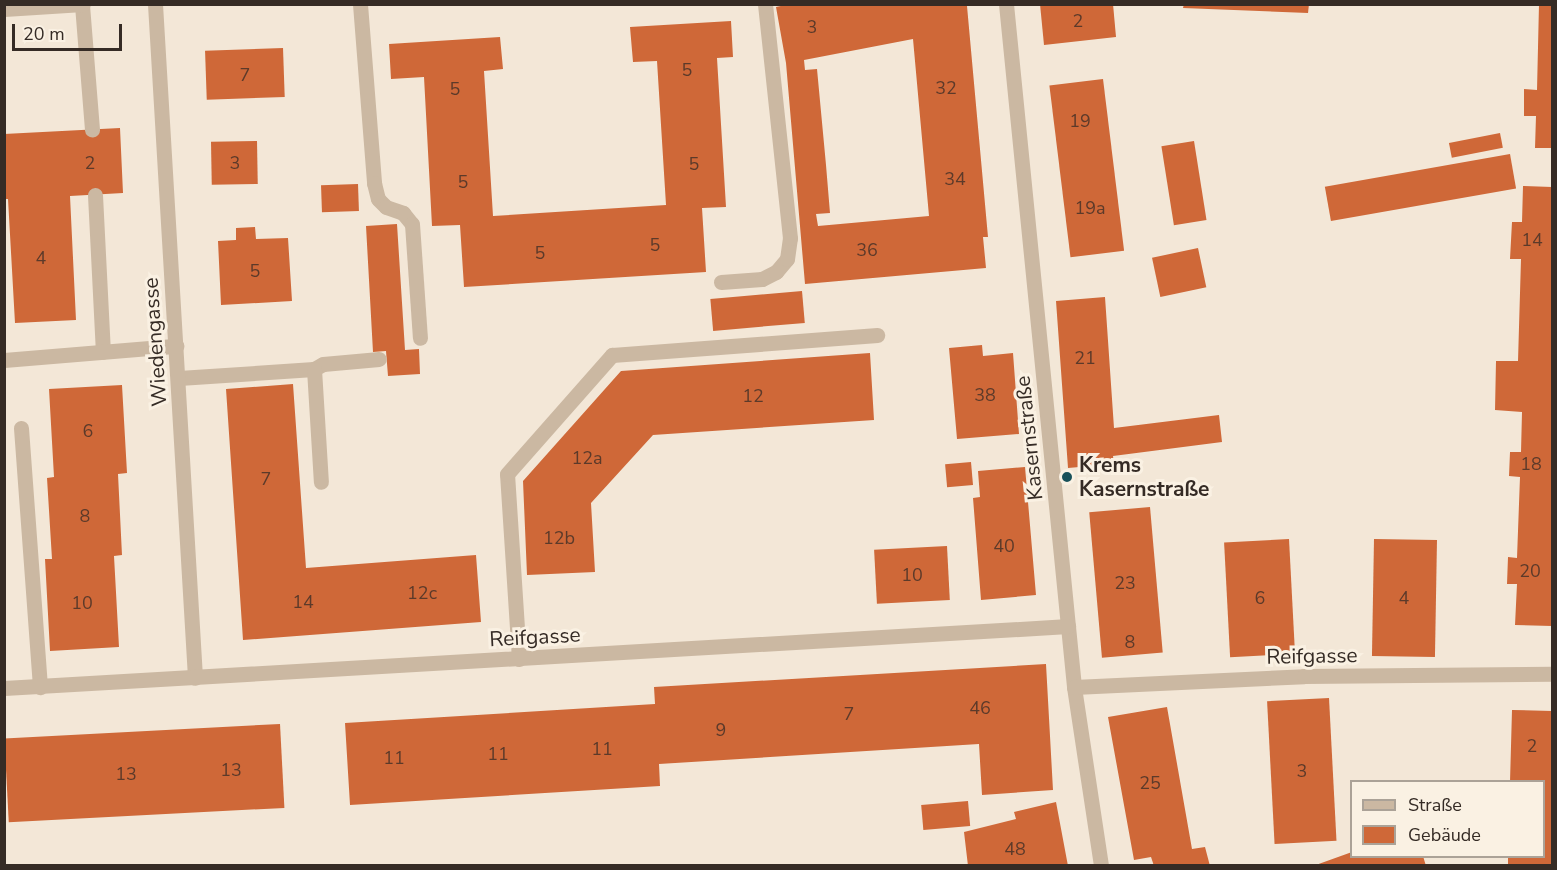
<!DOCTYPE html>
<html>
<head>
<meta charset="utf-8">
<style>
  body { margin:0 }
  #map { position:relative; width:1557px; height:870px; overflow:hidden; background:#f3e7d7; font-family:"Nunito Sans",sans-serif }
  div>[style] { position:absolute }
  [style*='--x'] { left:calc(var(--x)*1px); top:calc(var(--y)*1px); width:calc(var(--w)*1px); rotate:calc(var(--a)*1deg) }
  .building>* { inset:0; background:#cf6838; transform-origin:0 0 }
  .lane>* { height:15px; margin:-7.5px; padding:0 7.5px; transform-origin:7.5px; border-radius:7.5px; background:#cbb8a2 }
  .street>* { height:15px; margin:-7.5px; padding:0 7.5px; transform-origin:7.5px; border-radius:7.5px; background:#cbb8a2 }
  .dots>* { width:16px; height:16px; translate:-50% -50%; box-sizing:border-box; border:3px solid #faf1e3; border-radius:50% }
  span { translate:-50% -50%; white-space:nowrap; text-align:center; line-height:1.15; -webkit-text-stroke:6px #faf1e3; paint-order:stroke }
  .number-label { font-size:18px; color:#5c3a2a }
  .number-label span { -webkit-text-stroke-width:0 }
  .street-label { font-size:21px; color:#352b25 }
  .poi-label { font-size:21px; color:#352b25; font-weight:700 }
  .left { translate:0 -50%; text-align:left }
  .frame { position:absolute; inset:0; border:6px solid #352b25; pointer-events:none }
  .legend { position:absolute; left:1350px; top:780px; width:195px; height:78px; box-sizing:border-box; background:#faf1e3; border:2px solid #aba297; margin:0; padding:8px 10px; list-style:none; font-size:18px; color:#352b25 }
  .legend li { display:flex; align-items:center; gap:12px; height:30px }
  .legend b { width:30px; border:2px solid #aba297 }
  .scale { position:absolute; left:12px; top:24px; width:110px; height:27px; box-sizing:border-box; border:3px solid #352b25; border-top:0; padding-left:8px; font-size:18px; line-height:21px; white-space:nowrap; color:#352b25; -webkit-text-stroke:4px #faf1e3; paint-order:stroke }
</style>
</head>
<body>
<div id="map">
  <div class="building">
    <div style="clip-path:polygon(evenodd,790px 4px,967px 6px,988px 237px,983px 237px,986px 268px,805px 284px,786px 63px,776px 7px,790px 4px,913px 39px,929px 216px,818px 226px,816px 214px,830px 213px,826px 165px,817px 69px,805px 70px,804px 60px,913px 39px)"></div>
    <div style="clip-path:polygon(1040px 4px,1113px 4px,1116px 37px,1044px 45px)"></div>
    <div style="clip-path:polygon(1184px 4px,1309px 4px,1308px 13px,1183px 8px)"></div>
    <div style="clip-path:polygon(1539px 4px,1552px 4px,1552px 148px,1535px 148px,1536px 116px,1524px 116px,1524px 89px,1537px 90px)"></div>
    <div style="clip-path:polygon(731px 21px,733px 57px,717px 58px,726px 207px,702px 208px,706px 272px,464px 287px,460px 225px,432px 226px,424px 77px,391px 79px,389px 44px,500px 37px,503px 69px,484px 71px,493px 216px,666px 205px,657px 61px,633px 62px,630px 27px)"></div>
    <div style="left:283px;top:48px;width:49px;height:78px;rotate:88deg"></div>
    <div style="left:1103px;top:79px;width:173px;height:54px;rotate:83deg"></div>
    <div style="clip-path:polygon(120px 128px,123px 193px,70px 196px,76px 320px,15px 323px,8px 199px,4px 199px,4px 134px)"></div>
    <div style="left:1500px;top:133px;width:15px;height:52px;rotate:79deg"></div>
    <div style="left:257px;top:141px;width:43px;height:46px;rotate:89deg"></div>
    <div style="left:1194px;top:141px;width:80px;height:33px;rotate:81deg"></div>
    <div style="left:1510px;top:154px;width:35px;height:188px;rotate:80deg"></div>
    <div style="left:358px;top:184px;width:27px;height:37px;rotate:88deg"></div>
    <div style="clip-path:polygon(1523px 186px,1552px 187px,1552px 626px,1515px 625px,1517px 584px,1507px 584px,1508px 557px,1517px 558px,1520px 477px,1509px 476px,1510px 452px,1521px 452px,1522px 412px,1495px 410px,1496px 361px,1518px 361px,1521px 259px,1510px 259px,1512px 222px,1522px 222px)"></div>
    <div style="clip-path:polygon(397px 224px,405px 350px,419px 349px,420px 374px,388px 376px,386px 351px,373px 352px,366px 226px)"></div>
    <div style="clip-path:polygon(255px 227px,256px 239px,288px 238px,292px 301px,221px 305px,218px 241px,236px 240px,236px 228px)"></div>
    <div style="left:1198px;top:248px;width:40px;height:47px;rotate:78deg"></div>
    <div style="left:802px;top:291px;width:32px;height:92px;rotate:85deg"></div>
    <div style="clip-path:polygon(1105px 297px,1114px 428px,1219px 415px,1222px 442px,1113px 456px,1114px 464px,1068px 468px,1056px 301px)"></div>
    <div style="clip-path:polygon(982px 345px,983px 356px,1013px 353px,1019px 434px,957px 439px,949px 348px)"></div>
    <div style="clip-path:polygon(870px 353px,874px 420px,653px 435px,591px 503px,595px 572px,527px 575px,523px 481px,621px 371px)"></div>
    <div style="clip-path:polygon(293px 384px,306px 568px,476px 555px,481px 622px,243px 640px,226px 389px)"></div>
    <div style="clip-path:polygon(122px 385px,127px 473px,118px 474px,122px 555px,114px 556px,119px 647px,50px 651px,45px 559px,52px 559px,47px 478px,54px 477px,49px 389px)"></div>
    <div style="left:971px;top:462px;width:23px;height:26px;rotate:85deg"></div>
    <div style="clip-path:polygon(1025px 467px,1036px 595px,981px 600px,973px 498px,980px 497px,978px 471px)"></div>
    <div style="left:1150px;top:507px;width:146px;height:61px;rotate:85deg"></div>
    <div style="left:1289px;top:539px;width:115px;height:65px;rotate:87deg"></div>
    <div style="left:1374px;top:539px;width:63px;height:117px;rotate:1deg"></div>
    <div style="left:947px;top:546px;width:54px;height:73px;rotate:87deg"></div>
    <div style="clip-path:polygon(1046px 664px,1053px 790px,982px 795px,979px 744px,659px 764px,660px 786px,350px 805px,345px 723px,655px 704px,654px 687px)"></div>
    <div style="left:1329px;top:698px;width:143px;height:62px;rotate:87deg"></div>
    <div style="clip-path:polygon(1167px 707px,1192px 849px,1205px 847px,1210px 866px,1154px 866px,1151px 857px,1134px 860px,1108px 717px)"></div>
    <div style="clip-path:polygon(1512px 710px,1552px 711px,1552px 866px,1508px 866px,1508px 856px,1544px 856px,1544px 782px,1510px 782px)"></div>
    <div style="left:280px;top:724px;width:84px;height:276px;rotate:87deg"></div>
    <div style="left:968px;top:801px;width:25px;height:47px;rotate:85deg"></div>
    <div style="clip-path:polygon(1056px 802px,1068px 866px,968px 866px,964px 832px,1016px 819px,1014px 812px)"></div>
    <div style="clip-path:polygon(1352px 852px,1352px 856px,1423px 856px,1426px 866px,1313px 866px)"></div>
  </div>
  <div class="lane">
    <div style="--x:360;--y:4;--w:180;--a:85.5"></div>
    <div style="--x:374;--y:183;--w:16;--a:76"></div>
    <div style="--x:378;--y:199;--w:11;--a:45"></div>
    <div style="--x:386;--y:207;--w:18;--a:19"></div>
    <div style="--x:403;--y:213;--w:14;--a:51"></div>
    <div style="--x:412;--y:224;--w:114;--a:86"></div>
    <div style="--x:82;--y:5;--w:125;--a:85.4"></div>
    <div style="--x:95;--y:195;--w:157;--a:87.1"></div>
    <div style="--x:721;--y:282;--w:41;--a:-4.2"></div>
    <div style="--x:762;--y:279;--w:16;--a:-27"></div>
    <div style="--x:776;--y:272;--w:17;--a:-50"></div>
    <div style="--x:787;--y:259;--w:21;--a:-82"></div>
    <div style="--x:790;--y:238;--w:235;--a:-96.1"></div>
    <div style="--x:4;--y:360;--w:173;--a:-4.7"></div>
    <div style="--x:314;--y:369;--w:10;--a:-29"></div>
    <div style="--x:323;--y:364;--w:56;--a:-5.1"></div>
    <div style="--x:179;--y:378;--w:135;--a:-3.8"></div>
    <div style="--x:314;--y:369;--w:113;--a:86.5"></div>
    <div style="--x:21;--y:428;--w:260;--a:85.8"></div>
    <div style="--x:519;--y:659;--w:185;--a:-93.7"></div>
    <div style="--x:507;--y:474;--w:159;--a:-48.6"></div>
    <div style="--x:612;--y:355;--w:266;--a:-4.3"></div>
  </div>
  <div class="street">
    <div style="--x:155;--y:4;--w:675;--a:86.6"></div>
    <div style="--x:1006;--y:4;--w:686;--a:84.31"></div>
    <div style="--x:1074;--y:687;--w:181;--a:81.4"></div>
    <div style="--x:4;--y:9;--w:79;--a:-3.6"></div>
    <div style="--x:1074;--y:687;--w:230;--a:-2.7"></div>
    <div style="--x:1304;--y:676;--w:248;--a:-0.5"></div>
    <div style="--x:4;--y:688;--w:1066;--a:-3.33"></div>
  </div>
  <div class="dots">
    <div style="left:1067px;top:477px;background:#185059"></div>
  </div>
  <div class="number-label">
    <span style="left:1078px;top:21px">2</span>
    <span style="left:812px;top:27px">3</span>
    <span style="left:687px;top:70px">5</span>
    <span style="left:245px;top:75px">7</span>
    <span style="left:946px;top:88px">32</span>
    <span style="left:455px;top:89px">5</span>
    <span style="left:1080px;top:121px">19</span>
    <span style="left:90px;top:163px">2</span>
    <span style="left:235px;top:163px">3</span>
    <span style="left:694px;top:164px">5</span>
    <span style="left:955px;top:179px">34</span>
    <span style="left:463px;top:182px">5</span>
    <span style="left:1090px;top:208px">19a</span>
    <span style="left:1532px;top:240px">14</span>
    <span style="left:655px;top:245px">5</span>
    <span style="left:867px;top:250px">36</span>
    <span style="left:540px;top:253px">5</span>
    <span style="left:41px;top:258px">4</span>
    <span style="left:255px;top:271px">5</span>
    <span style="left:1085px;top:358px">21</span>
    <span style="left:985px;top:395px">38</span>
    <span style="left:753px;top:396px">12</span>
    <span style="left:88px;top:431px">6</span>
    <span style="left:587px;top:458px">12a</span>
    <span style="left:1531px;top:464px">18</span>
    <span style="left:266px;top:479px">7</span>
    <span style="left:85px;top:516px">8</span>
    <span style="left:559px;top:538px">12b</span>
    <span style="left:1004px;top:546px">40</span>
    <span style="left:1530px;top:571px">20</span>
    <span style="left:912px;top:575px">10</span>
    <span style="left:1125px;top:583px">23</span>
    <span style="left:422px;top:593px">12c</span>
    <span style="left:1260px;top:598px">6</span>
    <span style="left:1404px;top:598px">4</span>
    <span style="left:303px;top:602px">14</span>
    <span style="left:82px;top:603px">10</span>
    <span style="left:1130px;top:642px">8</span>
    <span style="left:980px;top:708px">46</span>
    <span style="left:849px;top:714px">7</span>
    <span style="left:721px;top:730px">9</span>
    <span style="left:1532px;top:746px">2</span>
    <span style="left:602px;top:749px">11</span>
    <span style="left:498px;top:754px">11</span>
    <span style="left:394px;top:758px">11</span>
    <span style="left:231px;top:770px">13</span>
    <span style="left:1302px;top:771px">3</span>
    <span style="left:126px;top:774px">13</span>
    <span style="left:1150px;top:783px">25</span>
    <span style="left:1015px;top:849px">48</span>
  </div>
  <div class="street-label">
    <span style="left:155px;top:342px;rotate:-94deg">Wiedengasse</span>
    <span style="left:1029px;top:438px;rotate:-96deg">Kasernstraße</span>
    <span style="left:535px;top:637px;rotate:-3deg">Reifgasse</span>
    <span style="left:1312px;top:656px;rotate:-1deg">Reifgasse</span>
  </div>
  <div class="poi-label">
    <span class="left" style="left:1079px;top:477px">Krems<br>Kasernstraße</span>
  </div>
  <div class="frame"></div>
  <ul class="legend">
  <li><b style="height:8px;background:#cbb8a2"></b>Straße</li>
  <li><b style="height:16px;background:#cf6838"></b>Gebäude</li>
  </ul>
  <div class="scale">20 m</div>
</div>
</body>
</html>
